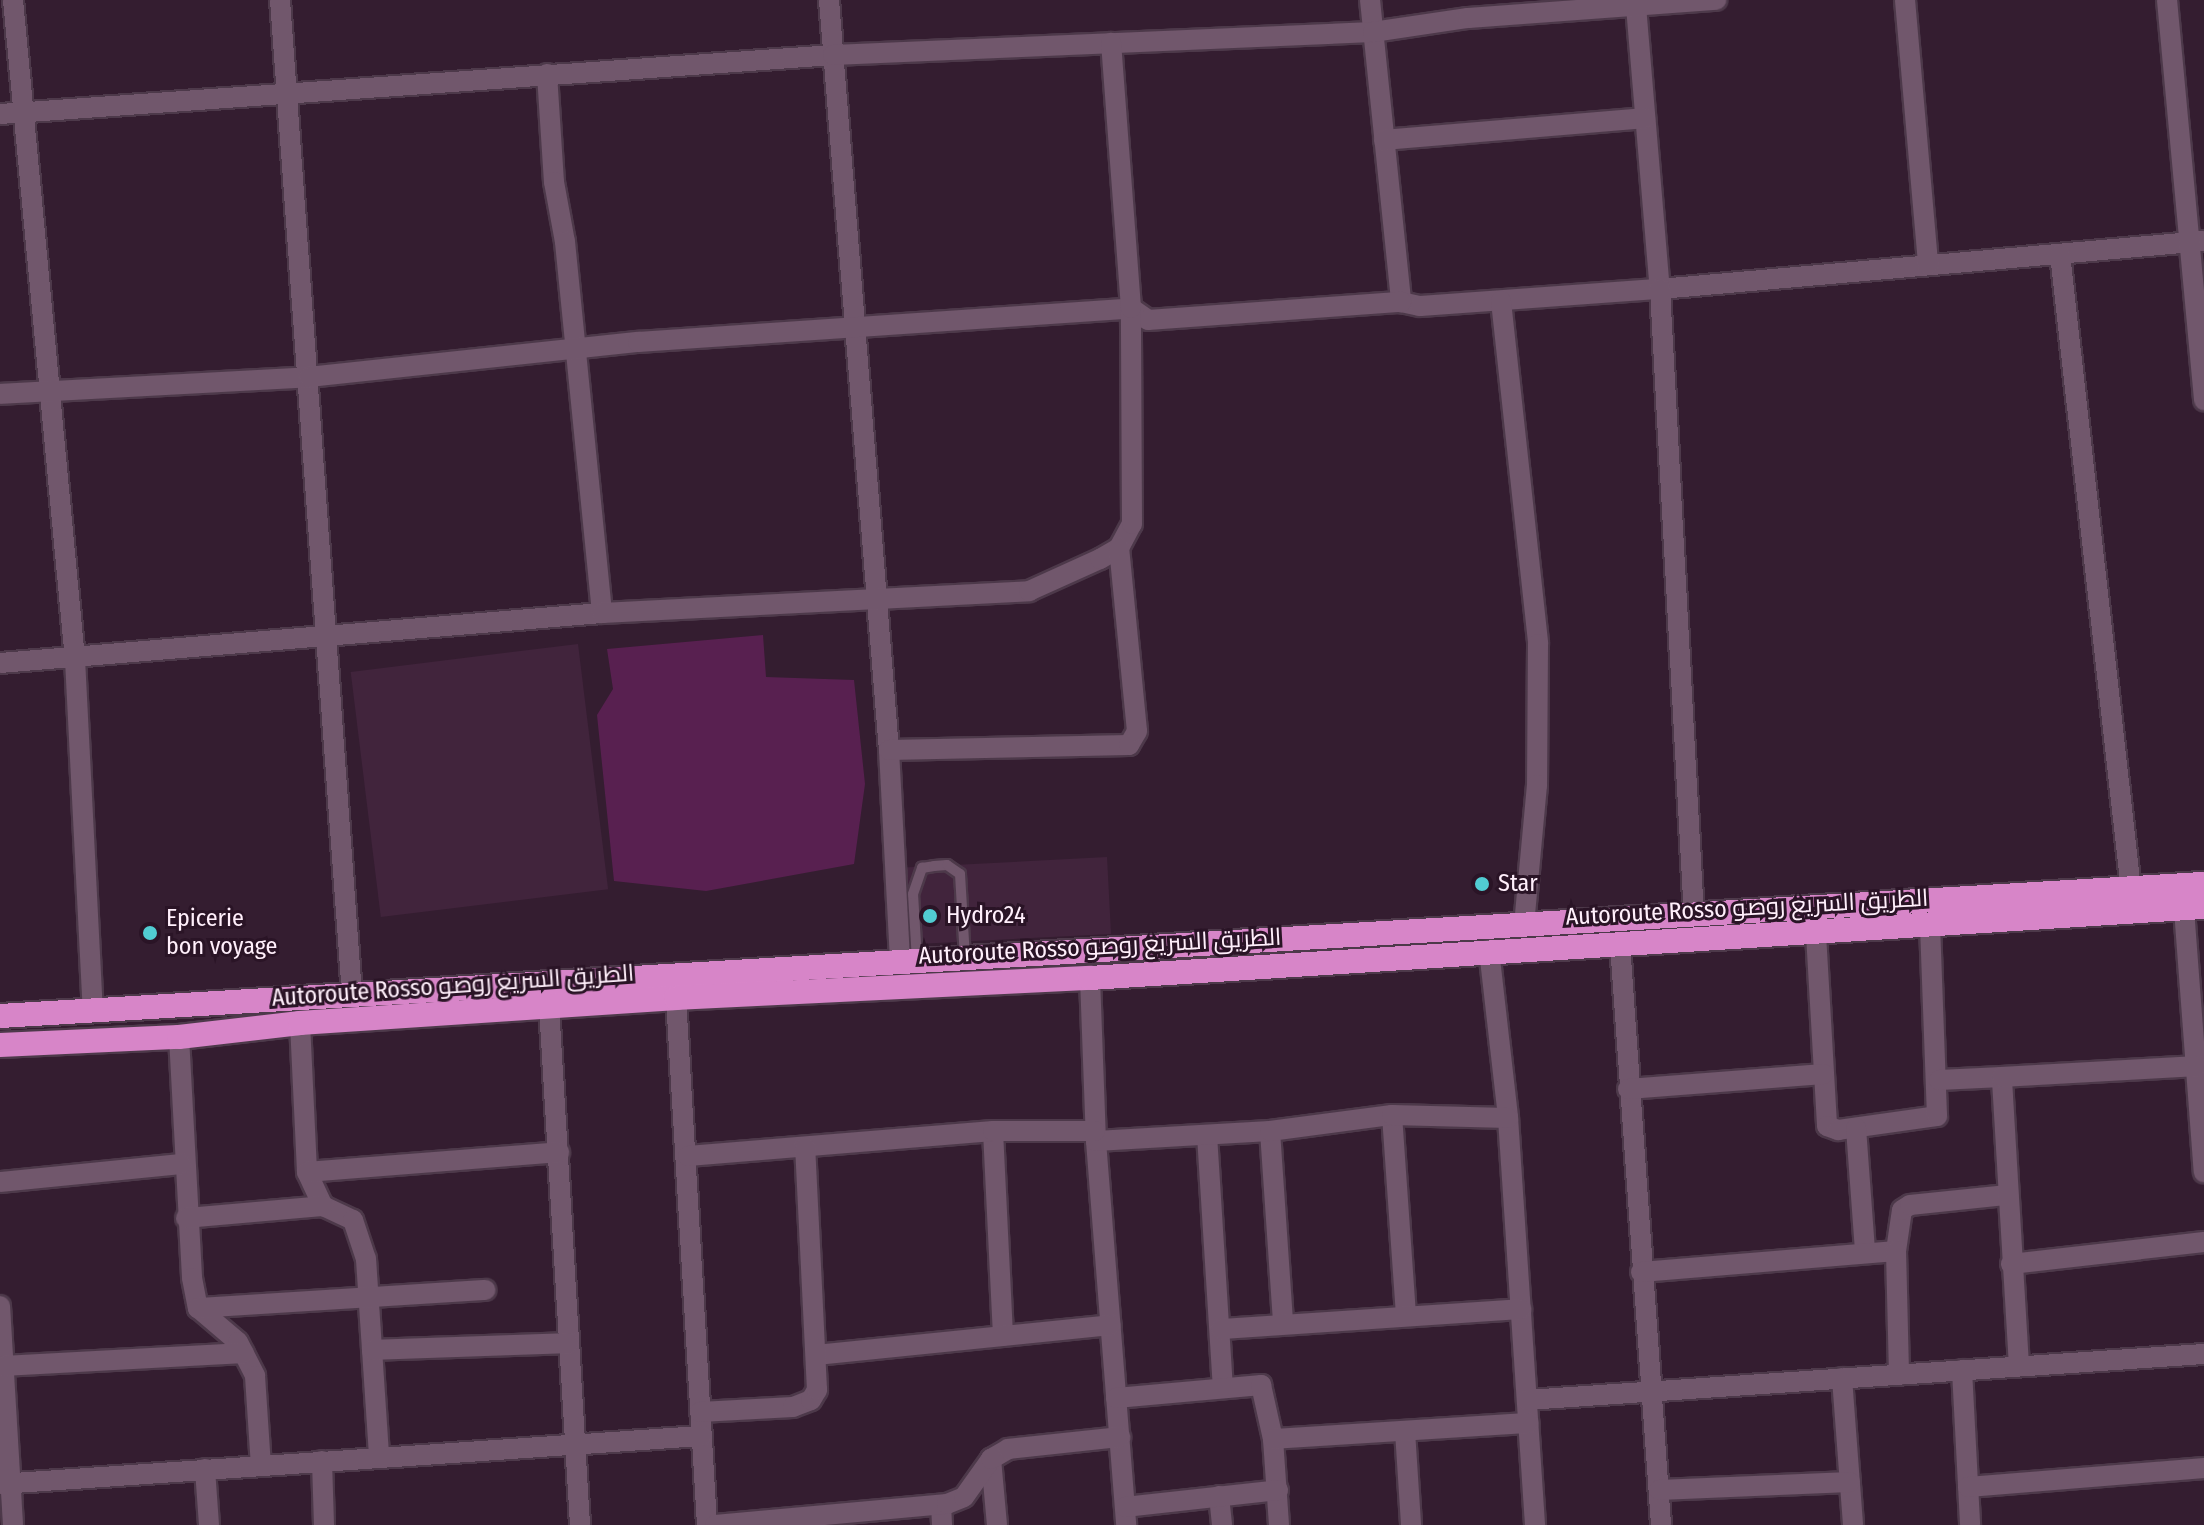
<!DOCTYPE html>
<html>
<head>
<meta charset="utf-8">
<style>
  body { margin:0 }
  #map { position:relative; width:2204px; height:1525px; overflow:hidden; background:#341d30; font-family:"Fira Sans Condensed",Cairo,sans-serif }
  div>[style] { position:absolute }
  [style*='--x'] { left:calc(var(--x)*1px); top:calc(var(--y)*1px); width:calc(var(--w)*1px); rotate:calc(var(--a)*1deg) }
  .built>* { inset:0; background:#41243c; transform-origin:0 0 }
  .green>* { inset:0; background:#582050 }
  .roads { filter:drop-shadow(2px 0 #4d394a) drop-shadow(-2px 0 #4d394a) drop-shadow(0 2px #4d394a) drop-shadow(0 -2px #4d394a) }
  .lane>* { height:10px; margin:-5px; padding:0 5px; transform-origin:5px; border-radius:5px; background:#71576c }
  .street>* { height:20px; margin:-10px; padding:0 10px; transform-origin:10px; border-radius:10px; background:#71576c }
  .highway>* { height:24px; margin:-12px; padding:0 12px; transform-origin:12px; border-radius:12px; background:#d785c8 }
  .dots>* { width:22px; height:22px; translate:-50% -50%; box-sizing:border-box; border:4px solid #2a1426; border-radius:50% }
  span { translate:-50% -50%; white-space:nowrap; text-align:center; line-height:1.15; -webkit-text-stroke:6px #2a1426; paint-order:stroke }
  .poi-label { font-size:24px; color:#ffeffb }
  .left { translate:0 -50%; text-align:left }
  .street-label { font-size:24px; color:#ffeffb }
</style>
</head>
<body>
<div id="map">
  <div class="built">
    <div style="left:578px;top:644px;width:247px;height:229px;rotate:83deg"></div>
    <div style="left:1107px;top:857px;width:77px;height:203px;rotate:87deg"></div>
  </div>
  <div class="green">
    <div style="clip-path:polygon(763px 635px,766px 677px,854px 680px,865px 784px,854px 864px,706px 891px,614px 881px,597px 715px,613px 689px,607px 649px)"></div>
  </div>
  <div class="roads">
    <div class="lane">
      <div style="--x:917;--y:961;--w:67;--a:-93.4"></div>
      <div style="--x:913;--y:894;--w:28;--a:-71"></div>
      <div style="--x:922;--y:868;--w:12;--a:-9"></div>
      <div style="--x:934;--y:866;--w:13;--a:-4"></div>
      <div style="--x:947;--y:865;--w:16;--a:35"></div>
      <div style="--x:960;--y:874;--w:83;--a:86.6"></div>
    </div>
    <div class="street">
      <div style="--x:13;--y:0;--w:662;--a:84.63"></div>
      <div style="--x:75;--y:659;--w:352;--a:87.1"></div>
      <div style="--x:280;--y:0;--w:997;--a:85.86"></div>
      <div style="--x:829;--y:0;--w:752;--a:85.43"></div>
      <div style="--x:889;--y:750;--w:212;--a:87"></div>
      <div style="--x:1370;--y:0;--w:304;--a:84.1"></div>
      <div style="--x:1401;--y:302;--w:19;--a:12"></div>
      <div style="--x:1420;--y:306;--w:241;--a:-4.1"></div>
      <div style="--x:1660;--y:289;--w:546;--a:-5.04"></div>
      <div style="--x:1905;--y:0;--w:266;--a:85"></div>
      <div style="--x:2167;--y:0;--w:402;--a:84.7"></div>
      <div style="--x:1636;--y:6;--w:284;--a:85.2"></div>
      <div style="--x:1660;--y:289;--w:628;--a:86.9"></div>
      <div style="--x:547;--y:74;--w:108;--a:86.3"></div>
      <div style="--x:554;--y:182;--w:61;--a:79.6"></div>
      <div style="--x:565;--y:242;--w:373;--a:84.3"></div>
      <div style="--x:0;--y:114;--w:835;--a:-4.05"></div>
      <div style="--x:833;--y:55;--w:540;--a:-2.44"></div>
      <div style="--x:1373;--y:32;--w:96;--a:-8.4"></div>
      <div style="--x:1468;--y:18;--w:249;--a:-4.2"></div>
      <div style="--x:1384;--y:140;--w:262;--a:-4.8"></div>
      <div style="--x:2060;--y:254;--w:640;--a:83.63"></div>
      <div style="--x:1501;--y:301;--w:345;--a:83.8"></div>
      <div style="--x:1538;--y:644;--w:141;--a:90.4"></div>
      <div style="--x:1537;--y:785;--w:141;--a:95.3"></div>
      <div style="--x:0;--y:394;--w:309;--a:-3.1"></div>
      <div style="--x:309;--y:377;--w:331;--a:-6.1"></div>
      <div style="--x:638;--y:342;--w:494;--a:-3.9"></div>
      <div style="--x:1131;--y:308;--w:21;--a:35"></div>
      <div style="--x:1148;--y:320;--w:254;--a:-4.1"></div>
      <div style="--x:0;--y:663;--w:604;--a:-4.75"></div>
      <div style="--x:602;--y:613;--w:428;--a:-2.9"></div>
      <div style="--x:1029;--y:591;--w:78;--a:-24.3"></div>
      <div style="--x:1100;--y:559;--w:22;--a:-30"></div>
      <div style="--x:1119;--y:548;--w:27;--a:-62"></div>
      <div style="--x:1132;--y:524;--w:216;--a:-90.3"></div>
      <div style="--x:1131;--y:308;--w:266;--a:-94.3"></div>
      <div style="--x:889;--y:750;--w:240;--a:-1.2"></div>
      <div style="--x:1129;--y:745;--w:16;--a:-60"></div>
      <div style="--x:1137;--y:731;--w:184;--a:-95.6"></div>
      <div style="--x:2184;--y:909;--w:264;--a:85.7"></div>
      <div style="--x:1816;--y:934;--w:192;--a:86.7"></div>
      <div style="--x:1827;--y:1126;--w:12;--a:20"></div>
      <div style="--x:1838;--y:1130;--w:100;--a:-8"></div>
      <div style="--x:1937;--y:1116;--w:190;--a:-92.1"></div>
      <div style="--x:1620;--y:944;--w:582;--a:85.96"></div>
      <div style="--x:1489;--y:950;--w:169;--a:83.5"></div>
      <div style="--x:1508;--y:1118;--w:408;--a:86.2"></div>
      <div style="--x:1090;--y:978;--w:163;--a:87.9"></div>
      <div style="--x:1096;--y:1141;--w:385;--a:85.5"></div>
      <div style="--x:676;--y:998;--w:528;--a:86.63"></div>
      <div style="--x:549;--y:1006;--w:520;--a:86.58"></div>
      <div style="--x:300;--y:1023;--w:149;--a:87.3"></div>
      <div style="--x:307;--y:1172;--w:38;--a:65"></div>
      <div style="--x:323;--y:1206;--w:33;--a:25"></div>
      <div style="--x:353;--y:1220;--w:41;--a:71.6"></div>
      <div style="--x:366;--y:1259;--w:198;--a:86.2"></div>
      <div style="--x:179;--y:1037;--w:241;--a:86.9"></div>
      <div style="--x:192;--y:1278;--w:31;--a:79"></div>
      <div style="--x:198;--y:1308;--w:52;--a:40.4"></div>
      <div style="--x:238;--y:1342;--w:38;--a:63"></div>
      <div style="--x:255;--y:1376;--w:90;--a:86.2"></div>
      <div style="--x:1939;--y:1080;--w:63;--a:-2.7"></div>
      <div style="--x:1628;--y:1089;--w:196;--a:-4.4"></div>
      <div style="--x:1392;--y:1115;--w:201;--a:86"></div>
      <div style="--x:1856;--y:1128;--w:123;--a:85.8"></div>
      <div style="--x:993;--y:1131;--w:205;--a:87.2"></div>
      <div style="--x:1270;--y:1131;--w:193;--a:86.1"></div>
      <div style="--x:1207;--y:1135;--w:252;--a:86.4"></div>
      <div style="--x:1096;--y:1141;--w:174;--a:-3.3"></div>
      <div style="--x:1270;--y:1131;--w:123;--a:-7.5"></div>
      <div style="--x:1392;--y:1115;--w:116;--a:1.5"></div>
      <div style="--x:688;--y:1156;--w:306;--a:-4.7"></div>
      <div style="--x:993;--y:1131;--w:102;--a:0"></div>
      <div style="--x:307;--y:1172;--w:253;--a:-4.5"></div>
      <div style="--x:0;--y:1182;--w:182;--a:-5.7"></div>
      <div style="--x:186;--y:1218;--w:138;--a:-5"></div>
      <div style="--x:1896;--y:1251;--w:41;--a:-81.7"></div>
      <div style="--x:1902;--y:1210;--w:9;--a:-32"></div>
      <div style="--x:1910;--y:1205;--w:98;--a:-5.9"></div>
      <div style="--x:2011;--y:1264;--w:194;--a:-6.5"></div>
      <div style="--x:1641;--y:1272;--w:256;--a:-4.7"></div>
      <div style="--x:1896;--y:1251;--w:124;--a:88.6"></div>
      <div style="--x:0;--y:1306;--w:219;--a:86.6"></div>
      <div style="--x:198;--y:1308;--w:288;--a:-3.6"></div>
      <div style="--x:1221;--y:1329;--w:301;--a:-3.8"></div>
      <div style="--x:372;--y:1350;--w:197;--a:-2"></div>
      <div style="--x:816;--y:1355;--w:296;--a:-5.8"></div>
      <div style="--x:4;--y:1366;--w:240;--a:-3.1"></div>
      <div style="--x:2019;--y:1366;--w:289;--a:-93.4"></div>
      <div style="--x:2002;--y:1077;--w:195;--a:-3.2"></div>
      <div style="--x:1962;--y:1370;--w:155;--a:87"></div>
      <div style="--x:1842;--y:1378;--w:147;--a:85.7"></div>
      <div style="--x:1116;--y:1398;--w:146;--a:-5.1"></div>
      <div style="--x:1261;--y:1385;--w:55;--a:77.5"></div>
      <div style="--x:1273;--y:1439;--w:86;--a:86"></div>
      <div style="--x:1527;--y:1400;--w:679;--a:-3.89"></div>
      <div style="--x:700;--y:1412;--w:93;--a:-3.1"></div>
      <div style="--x:793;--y:1407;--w:19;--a:-21"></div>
      <div style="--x:811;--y:1400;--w:12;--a:-59"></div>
      <div style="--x:817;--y:1390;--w:243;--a:-92.8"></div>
      <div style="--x:1405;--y:1431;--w:94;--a:86.3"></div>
      <div style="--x:1273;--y:1439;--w:256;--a:-3.6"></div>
      <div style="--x:991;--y:1459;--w:66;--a:84.8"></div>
      <div style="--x:322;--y:1461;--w:64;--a:88.2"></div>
      <div style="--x:205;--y:1469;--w:56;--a:85.9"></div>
      <div style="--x:0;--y:1484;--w:703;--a:-3.92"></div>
      <div style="--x:1968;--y:1487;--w:237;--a:-4.6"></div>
      <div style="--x:1659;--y:1490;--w:191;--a:-2.4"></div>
      <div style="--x:1219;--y:1496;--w:29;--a:84"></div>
      <div style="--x:941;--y:1505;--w:20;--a:87"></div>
      <div style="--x:1125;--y:1507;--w:154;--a:-6.3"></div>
      <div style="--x:715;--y:1525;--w:233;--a:-5.2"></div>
      <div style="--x:947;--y:1504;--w:18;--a:-22"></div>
      <div style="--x:964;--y:1497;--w:47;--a:-54.6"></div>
      <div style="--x:991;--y:1459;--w:20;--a:-30"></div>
      <div style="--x:1008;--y:1449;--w:113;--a:-6.1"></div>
    </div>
    <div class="highway">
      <div style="--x:0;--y:1016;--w:2208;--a:-3.43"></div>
      <div style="--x:0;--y:1045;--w:179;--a:-2.6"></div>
      <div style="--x:179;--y:1037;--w:122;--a:-6.6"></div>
      <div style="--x:300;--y:1023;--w:377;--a:-3.8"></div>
      <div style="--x:676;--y:998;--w:414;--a:-2.8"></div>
      <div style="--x:1090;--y:978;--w:1116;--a:-3.65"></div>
    </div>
  </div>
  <div class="dots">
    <div style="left:1482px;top:884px;background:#51ccd2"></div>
    <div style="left:930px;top:916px;background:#51ccd2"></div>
    <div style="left:150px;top:933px;background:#51ccd2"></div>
  </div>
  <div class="poi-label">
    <span class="left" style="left:1498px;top:884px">Star</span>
    <span class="left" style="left:946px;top:916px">Hydro24</span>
    <span class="left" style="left:166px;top:933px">Epicerie<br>bon voyage</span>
  </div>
  <div class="street-label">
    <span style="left:1747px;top:908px;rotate:-3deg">Autoroute Rosso الطريق السريع روصو</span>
    <span style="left:1100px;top:947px;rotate:-3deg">Autoroute Rosso الطريق السريع روصو</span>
    <span style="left:453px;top:986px;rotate:-4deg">Autoroute Rosso الطريق السريع روصو</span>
  </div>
</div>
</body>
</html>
